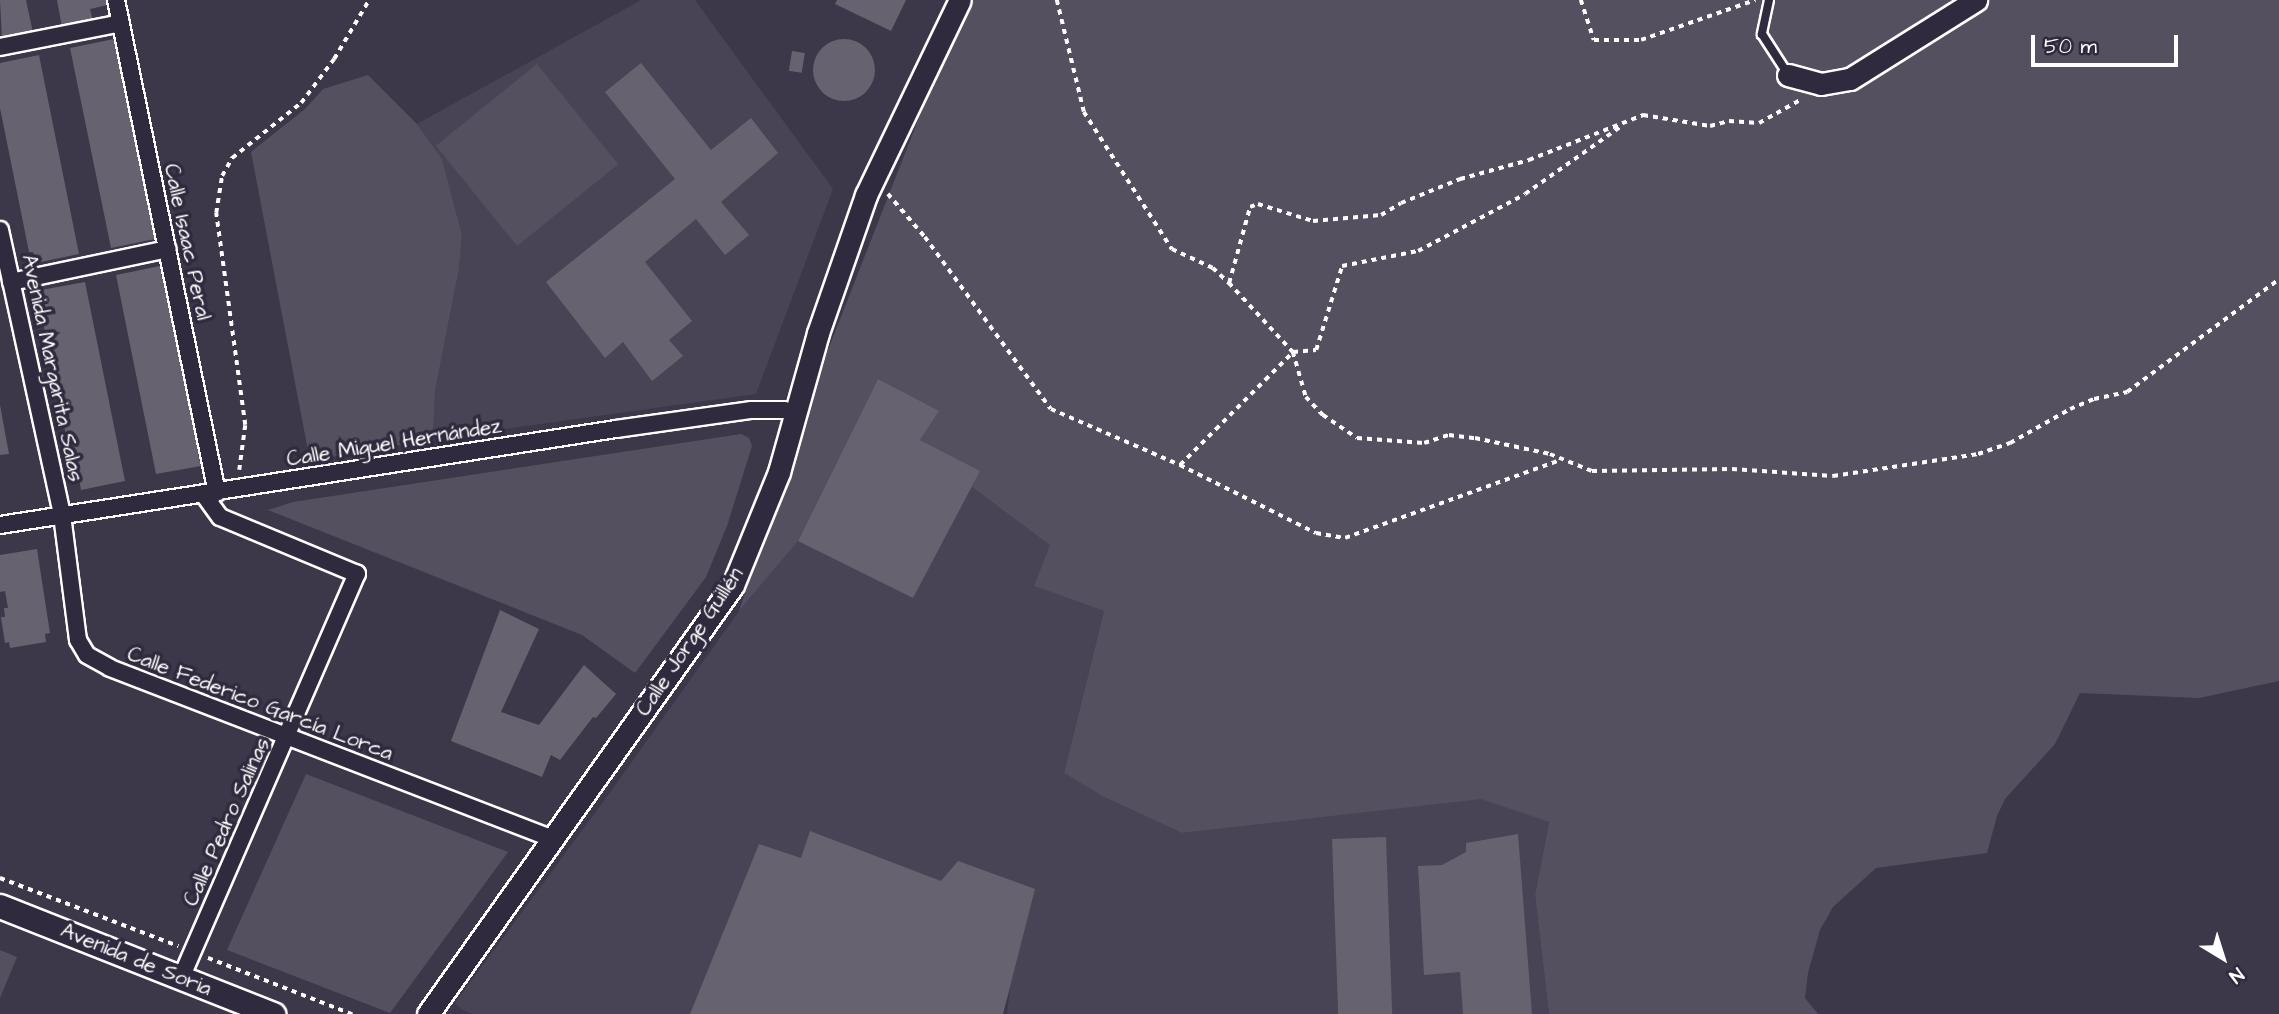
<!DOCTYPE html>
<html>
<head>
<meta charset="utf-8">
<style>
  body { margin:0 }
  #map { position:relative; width:2279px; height:1014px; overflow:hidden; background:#3c3749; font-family:"Architects Daughter",sans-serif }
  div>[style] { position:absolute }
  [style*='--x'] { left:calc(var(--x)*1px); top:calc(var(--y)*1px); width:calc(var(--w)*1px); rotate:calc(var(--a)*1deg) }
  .built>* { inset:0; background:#494455 }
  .green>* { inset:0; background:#555060; transform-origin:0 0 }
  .building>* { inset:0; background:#666270; transform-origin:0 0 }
  .round { border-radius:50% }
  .path>* { height:3.5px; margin-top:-1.75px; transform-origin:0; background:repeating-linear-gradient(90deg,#fff 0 5px,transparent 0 10px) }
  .roads { filter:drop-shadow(2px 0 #fff) drop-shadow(-2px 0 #fff) drop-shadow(0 2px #fff) drop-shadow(0 -2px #fff) }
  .service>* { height:8px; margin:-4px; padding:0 4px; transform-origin:4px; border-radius:4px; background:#2f2a3d }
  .minor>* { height:16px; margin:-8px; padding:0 8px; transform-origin:8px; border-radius:8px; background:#2f2a3d }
  .tertiary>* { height:21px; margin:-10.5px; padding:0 10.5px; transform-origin:10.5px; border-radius:10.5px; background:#2f2a3d }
  .secondary>* { height:23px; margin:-11.5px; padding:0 11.5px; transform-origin:11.5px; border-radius:11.5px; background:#2f2a3d }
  span { translate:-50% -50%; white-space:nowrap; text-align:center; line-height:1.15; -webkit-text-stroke:7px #2f2a3d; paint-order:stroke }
  .street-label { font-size:21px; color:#fff }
  .north { position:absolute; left:2188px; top:923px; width:70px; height:70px; -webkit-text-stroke:5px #2f2a3d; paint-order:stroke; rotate:142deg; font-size:19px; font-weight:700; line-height:28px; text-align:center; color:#fff }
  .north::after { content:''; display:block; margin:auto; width:24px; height:32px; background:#fff; clip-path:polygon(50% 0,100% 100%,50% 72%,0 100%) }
  .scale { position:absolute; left:2031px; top:35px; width:147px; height:32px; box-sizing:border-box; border:4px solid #fff; border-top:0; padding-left:9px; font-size:21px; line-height:24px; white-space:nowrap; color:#fff; -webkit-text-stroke:5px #2f2a3d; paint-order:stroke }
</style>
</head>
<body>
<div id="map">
  <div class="built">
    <div style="clip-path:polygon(641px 0,695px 0,833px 189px,756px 394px,433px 439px,435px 391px,459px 269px,462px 235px,442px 159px,417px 124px)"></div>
    <div style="clip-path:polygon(878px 379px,939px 411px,920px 440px,980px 471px,972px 487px,1051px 545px,1034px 586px,1104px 611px,1064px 773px,1102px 796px,1182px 833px,1481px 798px,1549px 821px,1535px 895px,1549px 1014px,1007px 1014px,1010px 989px,1003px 1014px,473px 1014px,461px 1009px,455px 1003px,614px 787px,739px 611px,798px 541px)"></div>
  </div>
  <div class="green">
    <div style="clip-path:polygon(971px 0,2279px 0,2279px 681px,2199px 698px,2080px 693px,2055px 744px,2005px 799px,1997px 816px,1987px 853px,1876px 868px,1833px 907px,1820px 930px,1808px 973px,1805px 998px,1818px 1014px,1549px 1014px,1535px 895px,1549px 822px,1481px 799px,1182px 833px,1102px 796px,1064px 773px,1104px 611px,1034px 586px,1050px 545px,972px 487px,979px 471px,920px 440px,938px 412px,878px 379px,798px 541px,739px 611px,815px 383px,944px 54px)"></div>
    <div style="left:537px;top:64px;width:129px;height:130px;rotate:51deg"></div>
    <div style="clip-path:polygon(368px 75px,417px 124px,442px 159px,462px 235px,459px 269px,435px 391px,433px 439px,310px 461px,251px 152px,305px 109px,323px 89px)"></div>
    <div style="clip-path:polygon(741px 434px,749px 438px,752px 446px,727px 526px,706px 577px,635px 673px,582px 635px,268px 510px,293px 502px)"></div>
    <div style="clip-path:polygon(306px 774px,508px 852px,390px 1013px,227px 950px)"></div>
    <div style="clip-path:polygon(0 950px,17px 957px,0 998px)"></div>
  </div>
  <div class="building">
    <div style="clip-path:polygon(0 0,26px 0,33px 33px,2px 40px)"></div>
    <div style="clip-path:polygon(57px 0,107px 0,108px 5px,90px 9px,93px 21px,62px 27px)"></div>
    <div style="clip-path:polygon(837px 0,906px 0,891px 31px,835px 4px)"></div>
    <div style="clip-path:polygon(114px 39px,116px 51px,120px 50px,156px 226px,152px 227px,155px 239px,111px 248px,70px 48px)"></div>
    <div class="round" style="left:813px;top:39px;width:62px;height:62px"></div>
    <div style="left:792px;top:51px;width:13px;height:20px;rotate:9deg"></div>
    <div style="clip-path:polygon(39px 55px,79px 254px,36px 263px,33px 252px,29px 252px,0 108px,0 63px)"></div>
    <div style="clip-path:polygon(641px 63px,711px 150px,751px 118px,778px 153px,721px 202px,749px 235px,725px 255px,696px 219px,645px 262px,692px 321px,669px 340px,683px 356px,652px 381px,623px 342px,605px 358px,546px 282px,675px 179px,605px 92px)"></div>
    <div style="clip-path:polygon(160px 266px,162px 278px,166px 277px,202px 453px,198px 454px,201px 466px,156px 474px,116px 275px)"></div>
    <div style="clip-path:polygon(85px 282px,125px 481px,81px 490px,79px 479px,75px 479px,39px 303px,43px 302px,41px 290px)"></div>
    <div style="clip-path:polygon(878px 379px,939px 411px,920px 440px,980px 471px,913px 598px,798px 541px)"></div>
    <div style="clip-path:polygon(0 405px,9px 454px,0 455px)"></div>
    <div style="clip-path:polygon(37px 549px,50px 633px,45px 634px,46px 642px,10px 648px,9px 642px,5px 643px,1px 617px,5px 617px,4px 608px,8px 608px,5px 591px,0 592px,0 555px)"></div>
    <div style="clip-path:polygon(500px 610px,539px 629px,501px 712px,539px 725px,584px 665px,616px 694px,596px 718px,593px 717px,560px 760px,551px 755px,542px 777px,451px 741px)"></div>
    <div style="clip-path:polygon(810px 831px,941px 881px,958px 861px,1035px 889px,1003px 1014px,690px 1014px,759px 844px,801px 858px)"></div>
    <div style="clip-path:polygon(1518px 834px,1532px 1014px,1463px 1014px,1460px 972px,1424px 975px,1418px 866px,1442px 865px,1466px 852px,1466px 843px)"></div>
    <div style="left:1386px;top:837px;width:177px;height:54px;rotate:88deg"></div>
  </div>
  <div class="path">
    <div style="--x:1057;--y:0;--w:115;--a:76.4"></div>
    <div style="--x:1084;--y:112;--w:163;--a:57.3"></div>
    <div style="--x:1172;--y:249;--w:45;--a:24.9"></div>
    <div style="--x:1213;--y:268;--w:22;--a:43"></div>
    <div style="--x:1229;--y:283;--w:79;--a:-74.6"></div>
    <div style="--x:1250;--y:207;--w:9;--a:-21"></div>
    <div style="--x:1258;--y:204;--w:58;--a:17.2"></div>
    <div style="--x:1313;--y:221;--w:68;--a:-5"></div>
    <div style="--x:1381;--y:215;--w:23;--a:-31"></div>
    <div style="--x:1401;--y:203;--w:64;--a:-22.1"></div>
    <div style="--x:1460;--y:179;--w:72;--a:-15.4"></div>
    <div style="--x:1529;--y:160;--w:123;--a:-21.5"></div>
    <div style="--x:1643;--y:115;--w:68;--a:9.3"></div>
    <div style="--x:1710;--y:126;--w:20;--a:-15"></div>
    <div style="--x:1729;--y:121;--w:30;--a:4"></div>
    <div style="--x:1759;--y:123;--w:47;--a:-29.3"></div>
    <div style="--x:1581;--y:0;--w:42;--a:72"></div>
    <div style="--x:1594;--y:40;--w:47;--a:0"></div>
    <div style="--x:1641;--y:40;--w:121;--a:-19.3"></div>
    <div style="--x:888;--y:194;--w:57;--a:49.3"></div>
    <div style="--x:925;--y:237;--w:213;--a:53.8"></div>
    <div style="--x:1051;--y:409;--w:141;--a:23.5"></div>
    <div style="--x:1180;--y:465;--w:152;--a:26.6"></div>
    <div style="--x:1316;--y:533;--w:29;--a:10"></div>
    <div style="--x:1345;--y:538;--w:230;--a:-19.9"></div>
    <div style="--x:1229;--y:283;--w:94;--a:47.2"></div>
    <div style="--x:1293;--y:352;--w:47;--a:73.9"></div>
    <div style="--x:1306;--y:397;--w:25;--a:47"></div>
    <div style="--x:1323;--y:415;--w:41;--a:34.1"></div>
    <div style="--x:1357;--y:438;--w:67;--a:4.3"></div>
    <div style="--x:1424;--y:443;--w:26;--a:-18"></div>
    <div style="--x:1449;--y:435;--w:26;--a:7"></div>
    <div style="--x:1475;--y:438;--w:77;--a:12"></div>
    <div style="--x:1550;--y:454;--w:45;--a:22"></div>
    <div style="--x:1592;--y:471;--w:140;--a:-0.8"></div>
    <div style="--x:1732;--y:469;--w:101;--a:4"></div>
    <div style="--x:1833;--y:476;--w:147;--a:-8.6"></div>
    <div style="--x:1978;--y:454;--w:34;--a:-19"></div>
    <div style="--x:2010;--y:443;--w:69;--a:-29.5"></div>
    <div style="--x:2070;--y:409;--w:26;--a:-23"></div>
    <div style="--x:2094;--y:399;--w:34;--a:-12"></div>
    <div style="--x:2127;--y:392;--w:189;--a:-36.6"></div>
    <div style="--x:1180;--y:465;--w:160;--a:-45"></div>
    <div style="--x:1293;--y:352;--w:23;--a:-5"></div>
    <div style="--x:1316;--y:350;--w:88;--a:-72.8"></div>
    <div style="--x:1342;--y:266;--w:77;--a:-11.2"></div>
    <div style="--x:1418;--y:251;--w:121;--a:-28"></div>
    <div style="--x:1525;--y:194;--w:116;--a:-35.2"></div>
    <div style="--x:239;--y:470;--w:45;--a:-82.4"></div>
    <div style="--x:245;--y:425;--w:214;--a:-97.8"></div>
    <div style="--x:216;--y:213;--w:37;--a:-81"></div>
    <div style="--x:222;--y:176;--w:21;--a:-61"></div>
    <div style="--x:232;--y:158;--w:88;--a:-38.6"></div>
    <div style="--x:301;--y:103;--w:55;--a:-53.1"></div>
    <div style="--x:334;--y:59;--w:69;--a:-59.3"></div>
    <div style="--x:0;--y:878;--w:191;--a:20.9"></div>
    <div style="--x:208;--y:958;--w:155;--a:21.3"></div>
  </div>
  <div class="roads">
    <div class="service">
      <div style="--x:1769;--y:0;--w:35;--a:102"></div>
      <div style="--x:1762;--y:34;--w:46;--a:57.3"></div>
    </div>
    <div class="minor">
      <div style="--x:116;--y:0;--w:503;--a:78.42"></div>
      <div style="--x:0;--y:47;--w:123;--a:-11.2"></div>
      <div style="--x:0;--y:230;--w:292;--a:77.7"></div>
      <div style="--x:62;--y:515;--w:126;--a:82.7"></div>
      <div style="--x:78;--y:640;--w:17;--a:59"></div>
      <div style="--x:87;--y:655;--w:26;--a:29"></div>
      <div style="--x:110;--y:668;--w:476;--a:21.1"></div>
      <div style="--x:11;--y:282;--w:160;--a:-11.9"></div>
      <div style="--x:0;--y:525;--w:623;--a:-8.86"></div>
      <div style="--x:616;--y:429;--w:137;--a:-8"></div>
      <div style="--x:752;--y:410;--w:32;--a:0"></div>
      <div style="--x:784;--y:410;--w:12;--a:14"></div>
      <div style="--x:181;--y:978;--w:441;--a:-66.5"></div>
      <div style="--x:357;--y:574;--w:148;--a:-157.4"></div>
      <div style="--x:220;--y:517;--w:27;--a:-126"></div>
    </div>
    <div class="tertiary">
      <div style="--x:1788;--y:75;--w:34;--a:15"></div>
      <div style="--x:1821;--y:84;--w:29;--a:-10"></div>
      <div style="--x:1850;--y:79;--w:149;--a:-32.1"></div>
      <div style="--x:428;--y:1014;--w:526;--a:-54.59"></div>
      <div style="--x:733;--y:585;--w:122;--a:-67.8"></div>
      <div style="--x:779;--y:472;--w:144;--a:-74.3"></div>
      <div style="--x:818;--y:333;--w:146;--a:-70.8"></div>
      <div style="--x:866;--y:195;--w:216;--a:-64.3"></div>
    </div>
    <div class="secondary">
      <div style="--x:0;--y:906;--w:294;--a:21.6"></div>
    </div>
  </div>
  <div class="street-label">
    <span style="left:187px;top:242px;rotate:78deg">Calle Isaac Peral</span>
    <span style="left:52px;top:368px;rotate:78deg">Avenida Margarita Salas</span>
    <span style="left:394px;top:443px;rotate:-9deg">Calle Miguel Hernández</span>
    <span style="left:690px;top:642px;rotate:-56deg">Calle Jorge Guillén</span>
    <span style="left:260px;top:704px;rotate:21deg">Calle Federico García Lorca</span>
    <span style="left:227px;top:822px;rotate:-66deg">Calle Pedro Salinas</span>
    <span style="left:136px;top:960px;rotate:22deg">Avenida de Soria</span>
  </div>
  <div class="north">N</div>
  <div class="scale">50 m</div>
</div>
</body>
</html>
